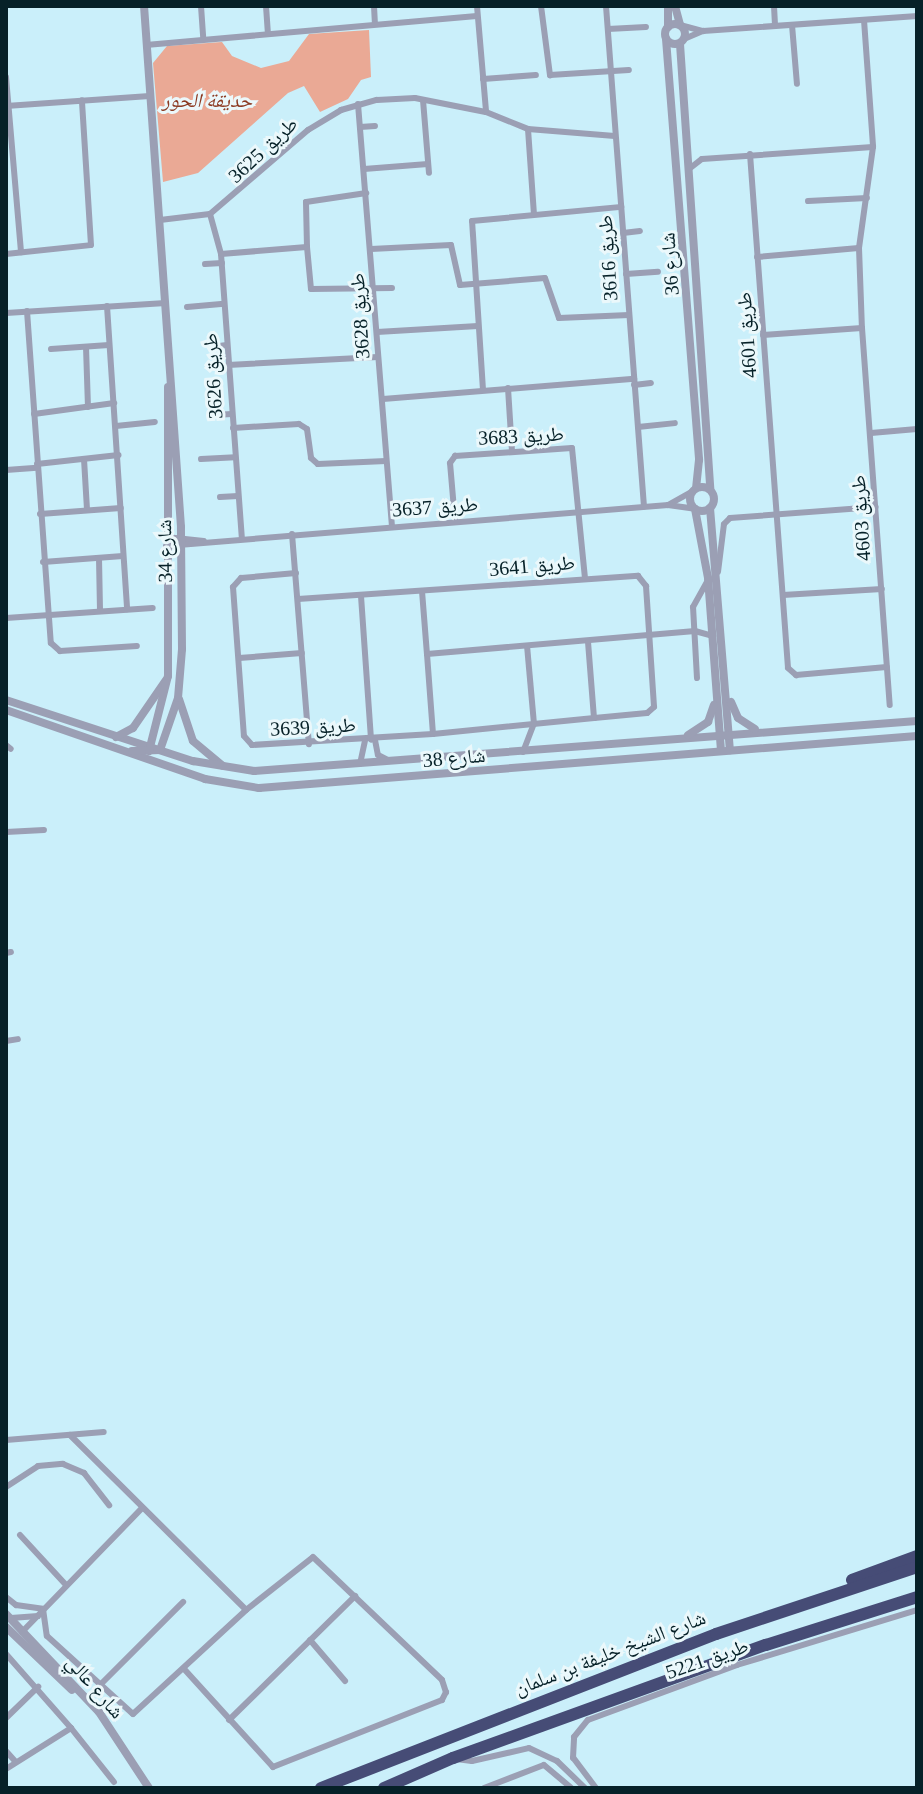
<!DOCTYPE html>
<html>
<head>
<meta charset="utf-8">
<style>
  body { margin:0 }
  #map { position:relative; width:923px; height:1794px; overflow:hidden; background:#caeffa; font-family:"Times New Roman","Noto Naskh Arabic",serif }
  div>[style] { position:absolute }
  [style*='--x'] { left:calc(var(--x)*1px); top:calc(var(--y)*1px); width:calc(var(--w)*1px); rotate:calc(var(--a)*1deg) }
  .green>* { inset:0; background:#eaa995 }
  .minor>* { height:6px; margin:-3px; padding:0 3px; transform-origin:3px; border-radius:3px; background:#9b9fb4 }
  .tertiary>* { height:8px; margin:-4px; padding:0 4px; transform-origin:4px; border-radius:4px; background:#9b9fb4 }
  .tertiary>.ring { margin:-4px; padding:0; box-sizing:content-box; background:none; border:8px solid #9b9fb4; border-radius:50% }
  .motorway>* { height:12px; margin:-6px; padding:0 6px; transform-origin:6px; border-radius:6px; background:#464c76 }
  span { translate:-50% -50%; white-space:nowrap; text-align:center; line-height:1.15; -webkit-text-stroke:6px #ebf8fb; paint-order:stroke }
  .park-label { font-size:20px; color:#8c3a22; font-style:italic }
  .street-label { font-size:20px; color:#062128 }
  .frame { position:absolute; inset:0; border:8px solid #062128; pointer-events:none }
</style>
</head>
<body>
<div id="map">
  <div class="green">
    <div style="clip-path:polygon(369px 30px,371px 77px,361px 80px,348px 99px,320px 112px,304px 86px,288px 93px,198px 173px,163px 182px,153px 63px,167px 46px,222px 42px,232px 56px,261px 68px,289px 61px,309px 34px)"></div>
  </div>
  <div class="minor">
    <div style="--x:201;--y:6;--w:32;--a:86"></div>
    <div style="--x:266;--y:6;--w:26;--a:86"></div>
    <div style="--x:374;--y:6;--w:18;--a:87"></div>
    <div style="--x:477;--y:6;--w:106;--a:85.1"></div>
    <div style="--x:541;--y:6;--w:70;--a:82.6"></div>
    <div style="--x:550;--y:75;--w:79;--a:-3.6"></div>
    <div style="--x:606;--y:6;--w:502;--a:85.66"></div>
    <div style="--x:774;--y:6;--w:20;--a:87"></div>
    <div style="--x:864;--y:20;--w:127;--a:85.9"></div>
    <div style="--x:873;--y:147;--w:102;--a:97.9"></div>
    <div style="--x:859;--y:248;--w:80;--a:87.9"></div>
    <div style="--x:862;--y:328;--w:378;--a:85.8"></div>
    <div style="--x:680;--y:25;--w:24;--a:15"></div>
    <div style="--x:792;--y:25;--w:59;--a:85.2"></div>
    <div style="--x:608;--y:29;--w:38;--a:-3"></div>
    <div style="--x:684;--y:39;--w:21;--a:-23"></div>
    <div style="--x:703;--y:31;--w:215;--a:-4"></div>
    <div style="--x:146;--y:45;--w:332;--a:-5"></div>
    <div style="--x:6;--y:77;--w:176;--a:85.1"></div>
    <div style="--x:483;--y:79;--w:53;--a:-4.3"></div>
    <div style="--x:423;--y:100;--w:73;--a:85.3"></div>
    <div style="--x:358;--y:104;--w:423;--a:85.4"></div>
    <div style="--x:6;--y:106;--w:144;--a:-4"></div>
    <div style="--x:360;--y:127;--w:15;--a:-4"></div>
    <div style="--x:528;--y:129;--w:85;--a:86"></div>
    <div style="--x:750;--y:154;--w:515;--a:85.77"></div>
    <div style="--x:788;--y:668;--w:11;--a:41"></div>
    <div style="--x:796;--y:675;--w:91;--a:-5"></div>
    <div style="--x:364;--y:169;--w:64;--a:-4.5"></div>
    <div style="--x:689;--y:169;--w:16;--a:-38"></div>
    <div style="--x:702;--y:159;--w:171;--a:-4"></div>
    <div style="--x:808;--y:201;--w:59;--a:-2.9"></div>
    <div style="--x:210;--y:214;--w:41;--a:74.6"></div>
    <div style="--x:221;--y:254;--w:284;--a:85.8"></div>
    <div style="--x:160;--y:220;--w:50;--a:-6.8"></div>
    <div style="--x:210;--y:214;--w:129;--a:-40.6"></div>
    <div style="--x:308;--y:130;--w:39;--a:-31"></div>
    <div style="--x:341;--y:110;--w:37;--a:-16"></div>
    <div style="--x:377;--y:100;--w:38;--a:-3"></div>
    <div style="--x:415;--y:98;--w:72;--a:11.2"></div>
    <div style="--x:486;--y:112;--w:45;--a:22"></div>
    <div style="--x:528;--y:129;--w:87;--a:4.6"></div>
    <div style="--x:623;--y:233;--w:17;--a:-7"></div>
    <div style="--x:307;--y:247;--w:45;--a:-91.3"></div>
    <div style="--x:306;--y:202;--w:61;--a:-8.5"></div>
    <div style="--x:371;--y:249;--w:80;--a:-2.9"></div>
    <div style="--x:451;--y:245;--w:41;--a:77.3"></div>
    <div style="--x:460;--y:285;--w:85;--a:-4.7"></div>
    <div style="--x:545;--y:278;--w:42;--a:70.7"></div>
    <div style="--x:559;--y:318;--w:70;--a:-2.5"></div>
    <div style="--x:6;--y:254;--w:85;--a:-6"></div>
    <div style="--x:91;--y:245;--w:145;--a:-93.6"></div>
    <div style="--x:221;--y:254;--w:86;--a:-4.7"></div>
    <div style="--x:307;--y:247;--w:42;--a:84.6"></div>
    <div style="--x:311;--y:289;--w:81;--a:-0.7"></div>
    <div style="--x:757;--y:257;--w:102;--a:-5"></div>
    <div style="--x:205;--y:264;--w:17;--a:-3"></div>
    <div style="--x:626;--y:274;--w:32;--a:-4"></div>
    <div style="--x:107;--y:306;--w:304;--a:86.2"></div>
    <div style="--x:187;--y:307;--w:37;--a:-5"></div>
    <div style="--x:27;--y:311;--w:333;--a:85.9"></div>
    <div style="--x:51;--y:643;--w:12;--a:42"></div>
    <div style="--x:60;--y:651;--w:77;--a:-3.7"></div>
    <div style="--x:6;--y:313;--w:160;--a:-3.6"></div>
    <div style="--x:377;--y:332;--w:101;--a:-3.4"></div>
    <div style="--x:763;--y:335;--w:99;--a:-4"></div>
    <div style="--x:86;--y:347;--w:60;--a:88.1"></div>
    <div style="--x:211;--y:347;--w:16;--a:-7"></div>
    <div style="--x:51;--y:349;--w:58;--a:-3.9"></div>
    <div style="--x:228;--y:365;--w:150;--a:-3.1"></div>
    <div style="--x:634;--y:385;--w:17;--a:-7"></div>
    <div style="--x:508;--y:388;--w:63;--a:86.4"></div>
    <div style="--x:483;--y:390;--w:169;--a:-93.7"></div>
    <div style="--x:472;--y:221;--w:150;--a:-5.4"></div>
    <div style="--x:383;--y:399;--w:252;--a:-4.6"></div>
    <div style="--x:34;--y:414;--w:81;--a:-7.8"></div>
    <div style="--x:214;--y:415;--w:18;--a:-3"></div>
    <div style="--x:116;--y:426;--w:39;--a:-6"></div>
    <div style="--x:638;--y:427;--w:37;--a:-6"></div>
    <div style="--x:233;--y:428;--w:66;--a:-3.5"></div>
    <div style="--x:299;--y:424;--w:9;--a:32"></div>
    <div style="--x:307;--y:429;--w:29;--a:82"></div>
    <div style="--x:311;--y:458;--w:9;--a:41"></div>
    <div style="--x:318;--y:464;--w:68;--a:-2.5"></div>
    <div style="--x:871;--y:433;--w:46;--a:-5"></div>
    <div style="--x:84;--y:459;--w:51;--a:86.6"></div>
    <div style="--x:201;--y:459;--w:34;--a:-3"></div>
    <div style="--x:37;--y:464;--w:82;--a:-6.3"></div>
    <div style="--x:6;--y:470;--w:31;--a:-4"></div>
    <div style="--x:220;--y:497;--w:18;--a:-3"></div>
    <div style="--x:668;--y:505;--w:29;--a:-29"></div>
    <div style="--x:40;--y:514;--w:81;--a:-4.2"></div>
    <div style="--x:455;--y:521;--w:58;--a:-94.9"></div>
    <div style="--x:450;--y:463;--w:9;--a:-54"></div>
    <div style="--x:455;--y:456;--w:117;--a:-3.9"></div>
    <div style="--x:572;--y:448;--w:131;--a:84.3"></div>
    <div style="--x:292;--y:534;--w:211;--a:85.4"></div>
    <div style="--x:166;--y:537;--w:38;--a:6"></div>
    <div style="--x:166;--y:546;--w:504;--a:-4.67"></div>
    <div style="--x:668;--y:505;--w:27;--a:8"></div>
    <div style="--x:99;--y:558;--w:52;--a:88.9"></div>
    <div style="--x:43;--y:562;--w:80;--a:-4.3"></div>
    <div style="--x:718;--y:572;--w:48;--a:-82.9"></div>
    <div style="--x:724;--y:524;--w:8;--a:-45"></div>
    <div style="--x:730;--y:518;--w:146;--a:-4.3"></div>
    <div style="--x:296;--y:573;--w:55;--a:174.8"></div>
    <div style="--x:241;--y:578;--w:12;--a:132"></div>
    <div style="--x:233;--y:587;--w:149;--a:85.8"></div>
    <div style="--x:244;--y:736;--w:12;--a:48"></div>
    <div style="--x:252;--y:745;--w:181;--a:-3.5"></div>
    <div style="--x:433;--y:734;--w:80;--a:-94.3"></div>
    <div style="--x:422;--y:591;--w:63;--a:85.5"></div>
    <div style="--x:427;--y:654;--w:269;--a:-4.9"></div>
    <div style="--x:695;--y:631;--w:19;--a:16"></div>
    <div style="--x:783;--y:595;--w:99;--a:-3.5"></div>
    <div style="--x:361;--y:596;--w:144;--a:86"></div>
    <div style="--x:298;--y:599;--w:341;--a:-3.9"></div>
    <div style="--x:638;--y:576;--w:13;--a:51"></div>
    <div style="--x:646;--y:586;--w:121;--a:86.2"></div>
    <div style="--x:654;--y:707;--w:9;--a:139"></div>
    <div style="--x:647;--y:713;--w:53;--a:174.6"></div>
    <div style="--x:6;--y:618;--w:147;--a:-3.9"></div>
    <div style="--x:239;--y:658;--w:63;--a:-4.5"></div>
    <div style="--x:697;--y:678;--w:71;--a:-93.2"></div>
    <div style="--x:693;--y:607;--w:29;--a:-61"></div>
    <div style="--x:433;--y:734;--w:162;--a:-5.7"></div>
    <div style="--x:594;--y:718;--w:76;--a:-94.5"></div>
    <div style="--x:375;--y:740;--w:15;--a:79"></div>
    <div style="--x:378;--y:755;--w:11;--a:27"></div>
    <div style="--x:6;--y:745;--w:6;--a:39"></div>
    <div style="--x:523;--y:752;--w:30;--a:-69"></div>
    <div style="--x:534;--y:724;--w:78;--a:-95.1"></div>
    <div style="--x:360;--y:764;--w:24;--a:-78"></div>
    <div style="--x:6;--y:832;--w:38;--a:-3"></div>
    <div style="--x:6;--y:953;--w:5;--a:-11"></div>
    <div style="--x:6;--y:1041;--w:12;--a:-9"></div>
    <div style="--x:70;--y:1435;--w:248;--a:44.8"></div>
    <div style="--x:6;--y:1440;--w:98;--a:-4.7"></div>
    <div style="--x:6;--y:1487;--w:38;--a:-33"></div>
    <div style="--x:38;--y:1466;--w:25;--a:-5"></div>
    <div style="--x:63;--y:1464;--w:23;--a:23"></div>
    <div style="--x:84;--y:1473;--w:41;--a:52"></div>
    <div style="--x:20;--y:1535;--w:67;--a:47.4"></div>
    <div style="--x:6;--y:1597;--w:13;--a:39"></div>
    <div style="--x:16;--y:1605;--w:27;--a:8"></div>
    <div style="--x:43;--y:1609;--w:27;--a:82"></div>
    <div style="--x:47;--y:1636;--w:116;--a:42.2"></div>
    <div style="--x:133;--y:1714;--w:154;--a:-42.6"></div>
    <div style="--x:246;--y:1610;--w:85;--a:-38.3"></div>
    <div style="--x:313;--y:1557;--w:178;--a:43.6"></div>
    <div style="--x:442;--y:1680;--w:13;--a:72"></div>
    <div style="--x:446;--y:1692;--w:9;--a:117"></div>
    <div style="--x:442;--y:1700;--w:182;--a:158.4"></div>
    <div style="--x:273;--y:1767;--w:132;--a:-132.2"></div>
    <div style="--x:11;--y:1618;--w:27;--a:-4"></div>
    <div style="--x:22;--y:1632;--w:171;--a:-45.9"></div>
    <div style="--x:310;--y:1640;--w:54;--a:49.5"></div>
    <div style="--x:6;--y:1654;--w:98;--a:48.7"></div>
    <div style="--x:99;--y:1686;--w:119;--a:-45"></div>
    <div style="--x:6;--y:1718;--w:45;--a:-44.1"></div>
    <div style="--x:229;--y:1720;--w:177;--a:-44.5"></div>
    <div style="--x:6;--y:1751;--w:13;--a:48"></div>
    <div style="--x:456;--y:1759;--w:16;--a:7"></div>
    <div style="--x:472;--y:1761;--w:58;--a:-12.8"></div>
    <div style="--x:529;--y:1748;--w:31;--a:25"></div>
    <div style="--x:557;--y:1761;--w:39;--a:44"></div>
    <div style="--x:6;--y:1769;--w:77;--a:-32.2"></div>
    <div style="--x:71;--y:1728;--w:69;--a:51.5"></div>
    <div style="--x:484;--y:1788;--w:64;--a:-21"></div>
    <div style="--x:544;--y:1765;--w:35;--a:40"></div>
    <div style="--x:596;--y:1788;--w:38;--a:-127"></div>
    <div style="--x:573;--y:1758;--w:21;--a:-87"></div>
    <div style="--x:574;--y:1737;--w:22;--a:-51"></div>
    <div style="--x:588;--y:1720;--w:159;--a:-20.3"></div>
    <div style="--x:737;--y:1665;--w:188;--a:-17"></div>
  </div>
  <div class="tertiary">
    <div style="--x:668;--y:6;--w:21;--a:90"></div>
    <div style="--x:675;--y:6;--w:20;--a:75"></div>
    <div class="ring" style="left:665px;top:24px;width:12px;height:12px"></div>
    <div style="--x:666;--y:39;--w:422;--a:85.5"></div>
    <div style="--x:699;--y:460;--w:28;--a:96"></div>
    <div style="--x:680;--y:44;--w:446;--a:86.1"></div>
    <div class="ring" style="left:690px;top:487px;width:16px;height:16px"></div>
    <div style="--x:710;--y:508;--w:243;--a:85.3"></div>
    <div style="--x:695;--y:509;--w:70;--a:79.3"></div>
    <div style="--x:708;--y:578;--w:173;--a:85.7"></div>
    <div style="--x:179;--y:699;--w:44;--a:71.6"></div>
    <div style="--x:193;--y:741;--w:38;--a:40"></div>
    <div style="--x:6;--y:700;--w:197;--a:18.1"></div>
    <div style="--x:193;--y:761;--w:62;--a:9.3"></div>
    <div style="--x:254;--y:771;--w:665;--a:-4.31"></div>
    <div style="--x:731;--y:702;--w:17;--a:66"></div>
    <div style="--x:738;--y:718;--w:20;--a:33"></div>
    <div style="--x:6;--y:710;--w:211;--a:19.1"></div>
    <div style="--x:205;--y:779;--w:55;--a:9.5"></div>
    <div style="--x:259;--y:788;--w:660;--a:-4.52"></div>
    <div style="--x:688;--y:735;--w:24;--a:-33"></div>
    <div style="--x:708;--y:722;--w:18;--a:-71"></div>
    <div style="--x:116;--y:737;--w:19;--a:-28"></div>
    <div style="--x:133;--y:728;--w:58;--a:-55.5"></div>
    <div style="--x:132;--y:751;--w:28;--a:-2"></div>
    <div style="--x:160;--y:750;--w:55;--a:-70.9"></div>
    <div style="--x:178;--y:698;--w:49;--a:-85.3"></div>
    <div style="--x:182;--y:649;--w:122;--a:-90.5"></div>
    <div style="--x:181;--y:527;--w:522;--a:-94.06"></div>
    <div style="--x:149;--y:751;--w:77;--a:-75.8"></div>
    <div style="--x:168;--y:676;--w:289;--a:-90"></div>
    <div style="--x:6;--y:1614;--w:135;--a:46.5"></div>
    <div style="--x:99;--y:1712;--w:91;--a:56.7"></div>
    <div style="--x:6;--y:1627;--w:91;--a:43.7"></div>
  </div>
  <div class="motorway">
    <div style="--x:852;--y:1580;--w:69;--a:-20.3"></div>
    <div style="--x:321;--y:1788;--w:424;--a:-21.3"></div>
    <div style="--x:716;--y:1634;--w:212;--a:-18.4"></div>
    <div style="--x:384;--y:1788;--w:75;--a:-23.5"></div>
    <div style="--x:453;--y:1758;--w:333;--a:-19.9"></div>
    <div style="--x:766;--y:1645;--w:158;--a:-17.6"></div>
  </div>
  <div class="park-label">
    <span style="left:207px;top:100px">حديقة الحور</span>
  </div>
  <div class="street-label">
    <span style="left:263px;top:150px;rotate:-43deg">طريق 3625</span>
    <span style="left:608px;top:258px;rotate:-94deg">طريق 3616</span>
    <span style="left:670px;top:264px;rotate:-94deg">شارع 36</span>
    <span style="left:360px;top:316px;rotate:-94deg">طريق 3628</span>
    <span style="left:747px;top:335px;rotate:-94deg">طريق 4601</span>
    <span style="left:213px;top:376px;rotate:-94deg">طريق 3626</span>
    <span style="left:521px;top:436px;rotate:-3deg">طريق 3683</span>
    <span style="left:435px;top:507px;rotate:-4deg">طريق 3637</span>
    <span style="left:861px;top:518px;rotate:-94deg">طريق 4603</span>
    <span style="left:165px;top:551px;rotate:-91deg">شارع 34</span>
    <span style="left:532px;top:566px;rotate:-5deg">طريق 3641</span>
    <span style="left:313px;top:727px;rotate:-3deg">طريق 3639</span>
    <span style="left:454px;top:758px;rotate:-5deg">شارع 38</span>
    <span style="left:610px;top:1653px;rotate:-21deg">شارع الشيخ خليفة بن سلمان</span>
    <span style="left:707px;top:1659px;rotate:-19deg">طريق 5221</span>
    <span style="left:95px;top:1687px;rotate:49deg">شارع عالي</span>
  </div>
  <div class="frame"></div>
</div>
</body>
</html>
